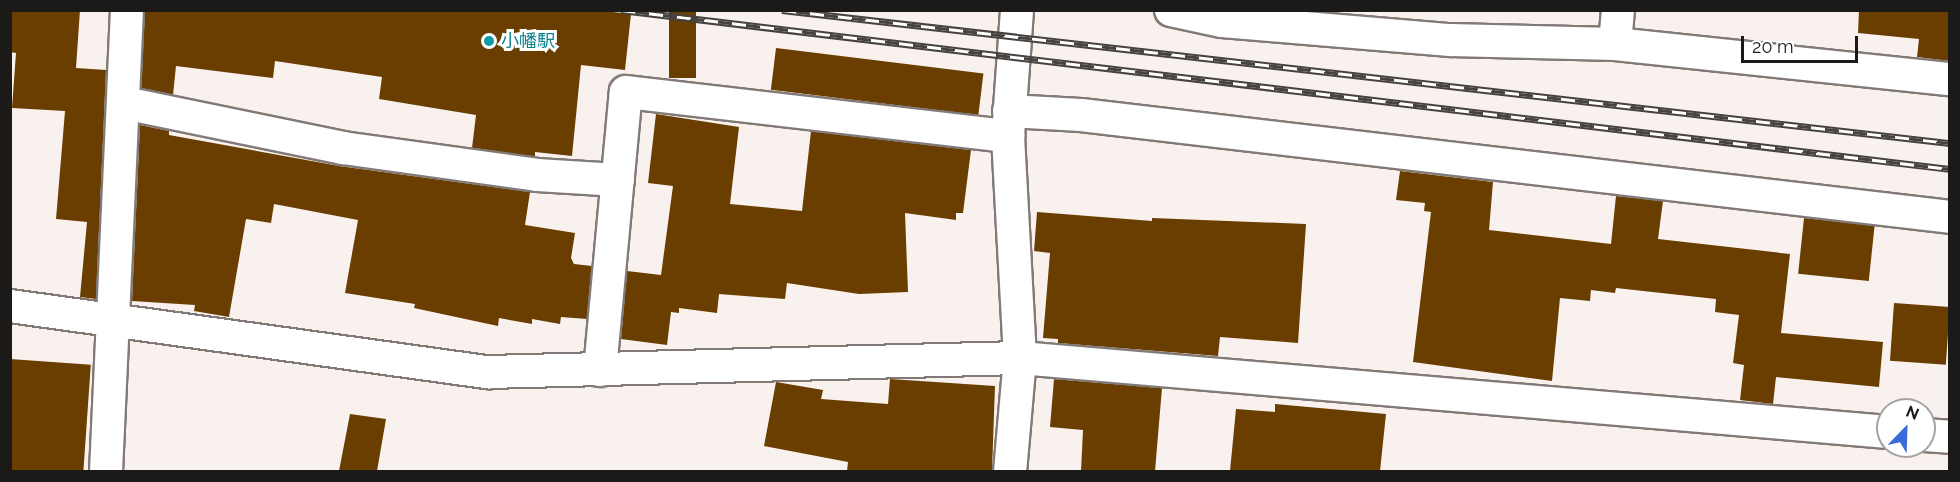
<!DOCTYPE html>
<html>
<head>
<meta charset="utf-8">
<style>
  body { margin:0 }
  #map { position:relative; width:1960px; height:482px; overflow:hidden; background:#f9f1ed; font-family:Raleway,"Noto Sans JP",sans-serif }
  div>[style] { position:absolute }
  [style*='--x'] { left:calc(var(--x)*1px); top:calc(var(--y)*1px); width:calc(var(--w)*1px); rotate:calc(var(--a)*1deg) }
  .building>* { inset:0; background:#6a3e00; transform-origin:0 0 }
  .roads { filter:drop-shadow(2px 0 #817a77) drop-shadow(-2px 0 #817a77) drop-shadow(0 2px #817a77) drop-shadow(0 -2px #817a77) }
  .street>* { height:32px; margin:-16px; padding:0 16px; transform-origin:16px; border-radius:16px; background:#fff }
  .rail>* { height:7px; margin-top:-3.5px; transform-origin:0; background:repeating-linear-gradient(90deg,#fff 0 14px,#454240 0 28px); box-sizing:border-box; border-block:2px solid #454240 }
  .dots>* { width:16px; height:16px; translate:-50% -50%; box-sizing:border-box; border:3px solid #fff; border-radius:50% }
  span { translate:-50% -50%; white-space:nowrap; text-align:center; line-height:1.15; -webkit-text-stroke:6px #fff; paint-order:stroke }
  .culture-label { font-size:18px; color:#0d838f }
  .left { translate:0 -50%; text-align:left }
  .frame { position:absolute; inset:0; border:12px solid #1c1a19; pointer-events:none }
  .north { position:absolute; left:1876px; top:398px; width:60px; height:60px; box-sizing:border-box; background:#fff; border:2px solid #a4a3a3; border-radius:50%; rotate:23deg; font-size:16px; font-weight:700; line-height:24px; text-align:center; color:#1c1a19 }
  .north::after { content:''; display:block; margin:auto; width:21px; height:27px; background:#3b6adb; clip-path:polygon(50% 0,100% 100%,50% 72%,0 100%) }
  .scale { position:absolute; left:1741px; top:36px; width:117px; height:27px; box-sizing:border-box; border:3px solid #1c1a19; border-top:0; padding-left:8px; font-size:18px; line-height:21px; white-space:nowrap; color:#1c1a19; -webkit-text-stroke:4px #fff; paint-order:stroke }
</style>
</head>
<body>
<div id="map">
  <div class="building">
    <div style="clip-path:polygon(10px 10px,80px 10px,76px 68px,106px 70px,96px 299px,80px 297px,87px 222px,56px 219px,65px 111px,12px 108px,16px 53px,10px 52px)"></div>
    <div style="clip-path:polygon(145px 10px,595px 10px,631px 14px,625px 70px,581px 65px,572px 156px,535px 152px,535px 157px,472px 148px,476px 115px,379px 99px,382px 77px,275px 61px,273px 78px,176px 66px,173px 95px,141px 88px)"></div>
    <div style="left:669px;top:10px;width:27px;height:68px"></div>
    <div style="clip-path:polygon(1859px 10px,1950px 10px,1950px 61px,1917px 57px,1919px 39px,1858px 33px)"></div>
    <div style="left:776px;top:48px;width:209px;height:42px;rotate:7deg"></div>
    <div style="clip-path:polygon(656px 114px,739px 127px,730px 204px,802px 211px,811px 131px,971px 150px,963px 213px,956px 213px,956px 220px,905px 213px,908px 292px,859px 294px,787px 283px,785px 299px,719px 294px,717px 313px,679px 308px,679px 313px,671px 312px,667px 345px,621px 339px,627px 271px,661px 275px,673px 186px,648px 183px)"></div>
    <div style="clip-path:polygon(140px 125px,169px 131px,169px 135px,339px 166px,530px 192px,525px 225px,575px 233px,571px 258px,574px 264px,592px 266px,587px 319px,561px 317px,560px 324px,532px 319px,532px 324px,499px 318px,498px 326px,414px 308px,415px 304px,345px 293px,358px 220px,274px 204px,271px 223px,246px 219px,229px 317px,194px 311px,195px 305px,132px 301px)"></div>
    <div style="clip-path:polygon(1400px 171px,1493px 182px,1489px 230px,1611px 244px,1616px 196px,1663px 201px,1658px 239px,1790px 254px,1781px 333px,1883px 342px,1879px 387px,1776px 377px,1773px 404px,1740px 400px,1744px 365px,1733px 363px,1739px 315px,1715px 312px,1716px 299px,1616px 288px,1615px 293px,1591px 290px,1590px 301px,1560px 298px,1552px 381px,1413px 362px,1431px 212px,1424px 211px,1425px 203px,1396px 200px)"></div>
    <div style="clip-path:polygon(1037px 212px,1152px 221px,1152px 218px,1306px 224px,1298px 343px,1220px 337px,1218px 356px,1058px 343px,1058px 339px,1043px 338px,1050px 253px,1034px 251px)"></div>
    <div style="left:1804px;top:218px;width:71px;height:56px;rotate:6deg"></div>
    <div style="left:1894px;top:303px;width:56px;height:58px;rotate:4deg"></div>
    <div style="left:10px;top:359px;width:81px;height:112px;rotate:4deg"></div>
    <div style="clip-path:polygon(890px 379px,995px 386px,992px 471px,847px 471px,848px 462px,764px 446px,776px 382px,823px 390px,821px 399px,888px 404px)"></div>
    <div style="clip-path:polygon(1054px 379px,1162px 388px,1155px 471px,1081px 471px,1083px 430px,1050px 427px)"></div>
    <div style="clip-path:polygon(1275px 404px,1386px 414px,1380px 471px,1230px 471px,1236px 409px,1275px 412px)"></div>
    <div style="clip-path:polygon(350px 414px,386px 419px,377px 471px,339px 471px)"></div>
  </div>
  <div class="roads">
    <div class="street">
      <div style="--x:1171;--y:10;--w:52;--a:12.2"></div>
      <div style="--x:1222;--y:21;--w:229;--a:4.8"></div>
      <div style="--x:1450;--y:40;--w:165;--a:1.4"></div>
      <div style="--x:1615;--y:44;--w:337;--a:6"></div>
      <div style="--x:1615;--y:44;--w:34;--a:-85"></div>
      <div style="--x:124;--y:103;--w:224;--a:11.6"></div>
      <div style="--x:343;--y:148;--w:196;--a:7.9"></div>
      <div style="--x:537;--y:175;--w:81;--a:3.5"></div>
      <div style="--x:1009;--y:111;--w:72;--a:3.2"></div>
      <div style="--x:1081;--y:115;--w:875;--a:6.69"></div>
      <div style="--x:10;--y:306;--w:483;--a:7.9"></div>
      <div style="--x:488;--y:372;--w:532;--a:-1.51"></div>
      <div style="--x:1020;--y:358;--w:871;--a:4.87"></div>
      <div style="--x:600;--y:370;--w:279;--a:-84.7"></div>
      <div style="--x:626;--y:92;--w:385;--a:6.6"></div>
      <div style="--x:1924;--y:435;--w:26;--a:4"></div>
      <div style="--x:106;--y:472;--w:462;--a:-87.4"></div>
      <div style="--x:1010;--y:472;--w:114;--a:-85"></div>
      <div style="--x:1020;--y:358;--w:222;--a:-93.1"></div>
      <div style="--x:1008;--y:136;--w:126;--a:-85.9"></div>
    </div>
  </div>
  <div class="rail">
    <div style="--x:621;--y:10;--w:1338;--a:6.82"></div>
    <div style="--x:782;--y:10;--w:1176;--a:6.5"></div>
  </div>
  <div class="dots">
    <div style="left:489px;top:41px;background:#0f9aa8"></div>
  </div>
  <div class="culture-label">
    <span class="left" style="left:501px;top:41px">小幡駅</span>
  </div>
  <div class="frame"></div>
  <div class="north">N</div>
  <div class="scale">20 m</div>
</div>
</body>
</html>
